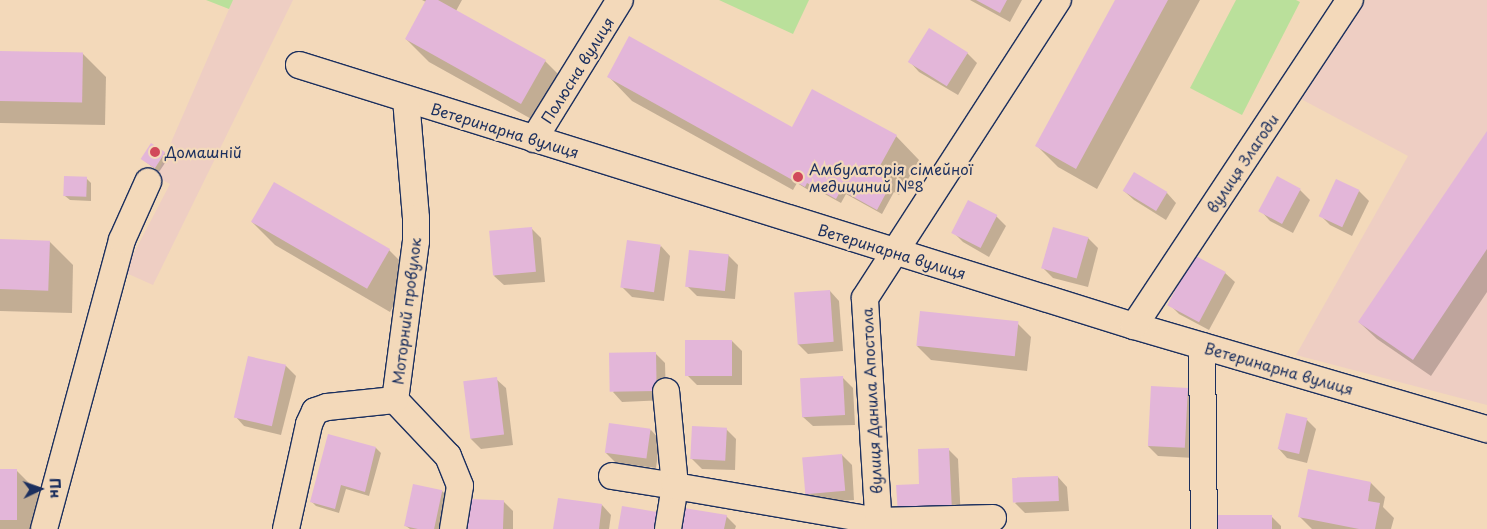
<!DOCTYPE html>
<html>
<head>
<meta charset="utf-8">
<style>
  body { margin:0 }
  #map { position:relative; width:1487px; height:529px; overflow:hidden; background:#f3d9ba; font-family:"Playpen Sans",sans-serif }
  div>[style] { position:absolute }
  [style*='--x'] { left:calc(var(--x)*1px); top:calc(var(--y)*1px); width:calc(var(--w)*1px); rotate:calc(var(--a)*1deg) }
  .built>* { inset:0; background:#eecec3 }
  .green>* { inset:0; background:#bae09b }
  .shadow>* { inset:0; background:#0003 }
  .building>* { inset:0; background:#e3b6d9; transform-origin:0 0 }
  .roads { filter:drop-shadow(1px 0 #1b2f5e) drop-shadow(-1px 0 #1b2f5e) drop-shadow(0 1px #1b2f5e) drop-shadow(0 -1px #1b2f5e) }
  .minor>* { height:26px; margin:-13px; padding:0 13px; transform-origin:13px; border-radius:13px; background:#f3d9ba }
  .dots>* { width:14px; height:14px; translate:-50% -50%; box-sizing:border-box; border:2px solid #f3d9ba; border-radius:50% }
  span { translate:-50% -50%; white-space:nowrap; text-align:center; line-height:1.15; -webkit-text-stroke:4.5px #f3d9ba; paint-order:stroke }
  .street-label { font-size:15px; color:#1b2f5e }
  .poi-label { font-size:15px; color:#1b2f5e }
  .left { translate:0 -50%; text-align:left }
  .north { position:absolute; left:15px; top:464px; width:50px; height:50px; -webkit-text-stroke:4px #f3d9ba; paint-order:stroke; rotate:87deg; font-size:14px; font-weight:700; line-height:20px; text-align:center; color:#1b2f5e }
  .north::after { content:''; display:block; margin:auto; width:18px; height:22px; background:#1b2f5e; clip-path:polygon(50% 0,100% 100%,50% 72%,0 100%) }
</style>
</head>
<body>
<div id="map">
  <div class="built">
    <div style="clip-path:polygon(233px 0,293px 0,153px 285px,124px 272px,170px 184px,156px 177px)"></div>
    <div style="clip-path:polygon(1366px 0,1487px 0,1487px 405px,1296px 355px,1408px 156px,1301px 99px)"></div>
  </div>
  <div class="green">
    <div style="clip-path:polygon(206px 0,233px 0,229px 9px)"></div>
    <div style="clip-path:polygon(719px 0,809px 0,793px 34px)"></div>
    <div style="clip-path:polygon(1236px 0,1296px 0,1300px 2px,1242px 115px,1190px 88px)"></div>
  </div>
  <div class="shadow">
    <div style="clip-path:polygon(422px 0,462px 0,456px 11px,545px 61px,568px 84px,544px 126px,429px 62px,406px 39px,426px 2px)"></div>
    <div style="clip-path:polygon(970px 0,1022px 0,1010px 22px)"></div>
    <div style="clip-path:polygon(1116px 0,1200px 0,1097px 189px,1058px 167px,1037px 146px)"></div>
    <div style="clip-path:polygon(929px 30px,967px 53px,977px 63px,958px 95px,919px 72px,910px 62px)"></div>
    <div style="clip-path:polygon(0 52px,82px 53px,106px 77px,105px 125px,0 123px)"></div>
    <div style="clip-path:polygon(609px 77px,792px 129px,896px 136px,919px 160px,899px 195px,894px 192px,882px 214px,846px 194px,841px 203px,812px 187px,810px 191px,797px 183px,793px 190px,632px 101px)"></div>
    <div style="clip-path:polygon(1487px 133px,1487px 292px,1431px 376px,1377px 339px,1359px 322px)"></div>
    <div style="clip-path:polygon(164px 153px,169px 157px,159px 172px,142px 159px)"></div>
    <div style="clip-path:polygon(1134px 174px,1167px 193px,1176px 203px,1166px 220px,1134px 200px,1124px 191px)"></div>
    <div style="clip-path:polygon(86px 178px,91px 183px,91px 201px,70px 200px,65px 196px)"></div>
    <div style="clip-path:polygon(1300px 190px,1310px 200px,1293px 233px,1270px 221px,1261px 211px)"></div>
    <div style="clip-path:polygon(1359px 191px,1369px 201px,1352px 236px,1330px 225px,1320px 215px)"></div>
    <div style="clip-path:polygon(996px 216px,1006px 226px,989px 257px,963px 242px,953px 232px)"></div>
    <div style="clip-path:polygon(252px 222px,389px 250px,412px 273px,390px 312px,275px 245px)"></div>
    <div style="clip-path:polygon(531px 228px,541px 238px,545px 282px,504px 285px,494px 276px)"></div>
    <div style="clip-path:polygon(1088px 238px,1098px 248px,1088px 287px,1053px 278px,1043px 268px)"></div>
    <div style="clip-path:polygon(0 240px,50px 242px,73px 265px,72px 313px,0 311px)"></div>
    <div style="clip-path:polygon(661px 246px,670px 256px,664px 301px,632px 297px,622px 287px)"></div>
    <div style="clip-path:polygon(728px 255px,738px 265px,735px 299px,697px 296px,687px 286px)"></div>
    <div style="clip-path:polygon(1225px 273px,1235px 282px,1209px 330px,1179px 314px,1169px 304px)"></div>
    <div style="clip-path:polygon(830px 291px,839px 301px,843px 351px,808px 354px,798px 344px)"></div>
    <div style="clip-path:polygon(1017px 323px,1031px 337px,1027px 371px,931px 360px,917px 346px)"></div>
    <div style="clip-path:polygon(732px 341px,742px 351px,742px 385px,697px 385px,687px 375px)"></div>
    <div style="clip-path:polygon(655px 353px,665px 363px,666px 400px,622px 402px,613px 392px)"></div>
    <div style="clip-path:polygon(249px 357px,286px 366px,296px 376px,281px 435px,244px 426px,235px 416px)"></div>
    <div style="clip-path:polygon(843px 378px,853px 388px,855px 425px,813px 426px,803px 417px)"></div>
    <div style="clip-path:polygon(496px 379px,506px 388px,513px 445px,481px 449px,471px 439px)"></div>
    <div style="clip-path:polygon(1188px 390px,1198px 399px,1194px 458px,1158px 456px,1148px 446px)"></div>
    <div style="clip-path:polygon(1306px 419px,1316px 429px,1307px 463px,1287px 458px,1278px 448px)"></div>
    <div style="clip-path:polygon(726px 429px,736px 439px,735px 470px,702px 469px,692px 459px)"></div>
    <div style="clip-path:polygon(651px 430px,660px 440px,656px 468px,616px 463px,606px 453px)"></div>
    <div style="clip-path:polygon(329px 436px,376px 448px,381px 453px,369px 496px,346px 489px,339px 513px,316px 506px,311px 501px)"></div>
    <div style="clip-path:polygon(948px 449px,958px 459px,961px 520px,921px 485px)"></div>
    <div style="clip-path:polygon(842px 455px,852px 465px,854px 500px,815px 502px,805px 493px)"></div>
    <div style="clip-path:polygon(0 470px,17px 471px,40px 494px,39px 529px,0 529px)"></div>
    <div style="clip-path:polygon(1058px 477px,1067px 487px,1069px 511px,1025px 513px,1015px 503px)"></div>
    <div style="clip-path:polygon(1371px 483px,1385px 497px,1383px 507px,1394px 518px,1391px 529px,1312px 529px,1299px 516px)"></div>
    <div style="clip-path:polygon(442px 491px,452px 501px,446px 529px,410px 529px,406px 526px)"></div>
    <div style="clip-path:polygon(503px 501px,513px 511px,513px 529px,468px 529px)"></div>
    <div style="clip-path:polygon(602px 505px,611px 515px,609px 529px,554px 529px)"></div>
    <div style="clip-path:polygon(726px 516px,736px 526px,735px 529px,682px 529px)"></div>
    <div style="clip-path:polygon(1271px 516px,1281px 526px,1281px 529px,1216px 529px)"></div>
  </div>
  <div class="building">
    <div style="clip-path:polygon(426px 0,438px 0,546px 60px,521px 104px,405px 39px)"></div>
    <div style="clip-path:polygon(976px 0,1007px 0,1000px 13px)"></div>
    <div style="clip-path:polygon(1115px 0,1168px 0,1076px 169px,1035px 146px)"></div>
    <div style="left:929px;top:28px;width:46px;height:40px;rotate:32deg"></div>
    <div style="clip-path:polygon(629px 36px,792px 127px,812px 89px,897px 135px,876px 173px,892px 182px,877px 210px,841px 190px,836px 199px,807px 183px,805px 187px,607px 77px)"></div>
    <div style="left:0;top:51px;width:83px;height:50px;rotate:1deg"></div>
    <div style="clip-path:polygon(1487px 131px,1487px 249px,1413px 360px,1358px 322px)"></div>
    <div style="left:151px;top:143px;width:17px;height:19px;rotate:33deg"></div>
    <div style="left:1134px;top:172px;width:39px;height:22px;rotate:31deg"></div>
    <div style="left:64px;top:176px;width:23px;height:20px;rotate:2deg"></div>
    <div style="left:1277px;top:176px;width:27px;height:40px;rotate:28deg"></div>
    <div style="left:1336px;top:179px;width:26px;height:41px;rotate:25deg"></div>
    <div style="left:274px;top:182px;width:134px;height:46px;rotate:30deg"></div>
    <div style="left:968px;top:200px;width:33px;height:37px;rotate:27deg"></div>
    <div style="left:532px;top:227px;width:45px;height:43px;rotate:85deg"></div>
    <div style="left:1053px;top:227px;width:37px;height:43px;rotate:16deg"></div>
    <div style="left:0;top:239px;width:50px;height:50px;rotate:2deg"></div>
    <div style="left:627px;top:240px;width:34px;height:48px;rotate:8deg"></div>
    <div style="left:689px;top:250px;width:40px;height:37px;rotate:6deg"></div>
    <div style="left:1194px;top:255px;width:36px;height:57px;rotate:28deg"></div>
    <div style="left:830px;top:290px;width:52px;height:36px;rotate:86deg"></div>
    <div style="left:920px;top:311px;width:99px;height:35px;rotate:6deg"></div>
    <div style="left:685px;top:340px;width:47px;height:36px"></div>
    <div style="left:656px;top:352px;width:39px;height:47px;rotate:89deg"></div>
    <div style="left:248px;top:356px;width:39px;height:63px;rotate:13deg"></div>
    <div style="left:843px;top:376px;width:39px;height:43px;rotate:87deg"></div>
    <div style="left:497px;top:377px;width:58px;height:34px;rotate:83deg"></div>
    <div style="left:1151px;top:386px;width:37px;height:60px;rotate:3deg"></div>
    <div style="left:1286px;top:413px;width:22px;height:37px;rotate:13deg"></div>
    <div style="left:609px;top:423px;width:42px;height:30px;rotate:8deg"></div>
    <div style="left:692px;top:426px;width:35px;height:33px;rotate:3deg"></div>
    <div style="clip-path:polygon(328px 434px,376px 447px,365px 492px,341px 485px,335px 509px,310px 502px)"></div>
    <div style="clip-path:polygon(949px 448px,952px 511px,898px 513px,896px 485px,919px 484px,918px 449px)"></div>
    <div style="left:842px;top:454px;width:37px;height:40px;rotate:85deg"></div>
    <div style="left:0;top:469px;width:17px;height:51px"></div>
    <div style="clip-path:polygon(1308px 469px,1371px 482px,1368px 501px,1380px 503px,1375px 529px,1359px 529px,1298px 517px)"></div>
    <div style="left:1058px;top:476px;width:25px;height:46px;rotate:88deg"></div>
    <div style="left:413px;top:484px;width:30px;height:43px;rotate:12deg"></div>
    <div style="clip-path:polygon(558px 498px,602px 504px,599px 529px,553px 529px)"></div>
    <div style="left:467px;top:499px;width:37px;height:30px;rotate:2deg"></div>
    <div style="clip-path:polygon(622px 506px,657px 512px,655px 529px,618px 529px)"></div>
    <div style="clip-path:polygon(684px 508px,727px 515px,724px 529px,681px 529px)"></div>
    <div style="left:1215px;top:515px;width:57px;height:14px"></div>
  </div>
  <div class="roads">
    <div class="minor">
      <div style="--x:299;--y:65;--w:875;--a:17.36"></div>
      <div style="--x:1134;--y:326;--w:368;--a:16.3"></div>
      <div style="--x:406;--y:99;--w:119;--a:85.2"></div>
      <div style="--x:416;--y:218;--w:23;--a:90"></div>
      <div style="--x:416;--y:241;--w:160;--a:97.5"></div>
      <div style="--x:395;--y:400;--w:77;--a:46.6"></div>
      <div style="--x:448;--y:456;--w:32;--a:68"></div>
      <div style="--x:460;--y:486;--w:44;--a:99.2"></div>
      <div style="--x:534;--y:139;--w:163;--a:-58.3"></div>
      <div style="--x:1134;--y:326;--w:391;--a:-56.5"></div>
      <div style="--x:1202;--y:346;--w:183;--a:89.4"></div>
      <div style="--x:612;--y:476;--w:64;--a:9"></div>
      <div style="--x:675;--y:486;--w:95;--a:-95.4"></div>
      <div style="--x:44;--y:529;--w:299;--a:-74.9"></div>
      <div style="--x:122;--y:240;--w:64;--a:-65.9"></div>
      <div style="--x:286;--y:529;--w:107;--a:-77.6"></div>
      <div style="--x:309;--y:424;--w:14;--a:-65"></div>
      <div style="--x:315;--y:411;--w:13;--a:-18"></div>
      <div style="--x:327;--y:407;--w:68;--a:-5.9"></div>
      <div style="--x:668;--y:529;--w:44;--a:-80.8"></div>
      <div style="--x:675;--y:486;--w:206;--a:9.8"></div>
      <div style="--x:878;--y:521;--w:115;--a:-1.5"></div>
      <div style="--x:879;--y:529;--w:231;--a:-93.5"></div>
      <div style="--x:865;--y:298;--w:355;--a:-57.1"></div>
    </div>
  </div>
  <div class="dots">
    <div style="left:155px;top:152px;background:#d1495b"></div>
    <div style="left:798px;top:177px;background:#d1495b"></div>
  </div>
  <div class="street-label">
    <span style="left:577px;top:70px;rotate:-58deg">Полюсна вулиця</span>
    <span style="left:505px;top:130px;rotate:17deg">Ветеринарна вулиця</span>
    <span style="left:1242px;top:163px;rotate:-56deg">вулиця Злагоди</span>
    <span style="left:892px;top:251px;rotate:17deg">Ветеринарна вулиця</span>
    <span style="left:406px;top:311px;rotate:-83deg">Моторний провулок</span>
    <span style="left:1279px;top:368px;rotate:16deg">Ветеринарна вулиця</span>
    <span style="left:871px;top:401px;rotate:-93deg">вулиця Данила Апостола</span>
  </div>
  <div class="poi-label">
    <span class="left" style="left:165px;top:152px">Домашній</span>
    <span class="left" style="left:809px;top:177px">Амбулаторія сімейної<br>медициний №8</span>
  </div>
  <div class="north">Пн</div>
</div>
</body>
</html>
